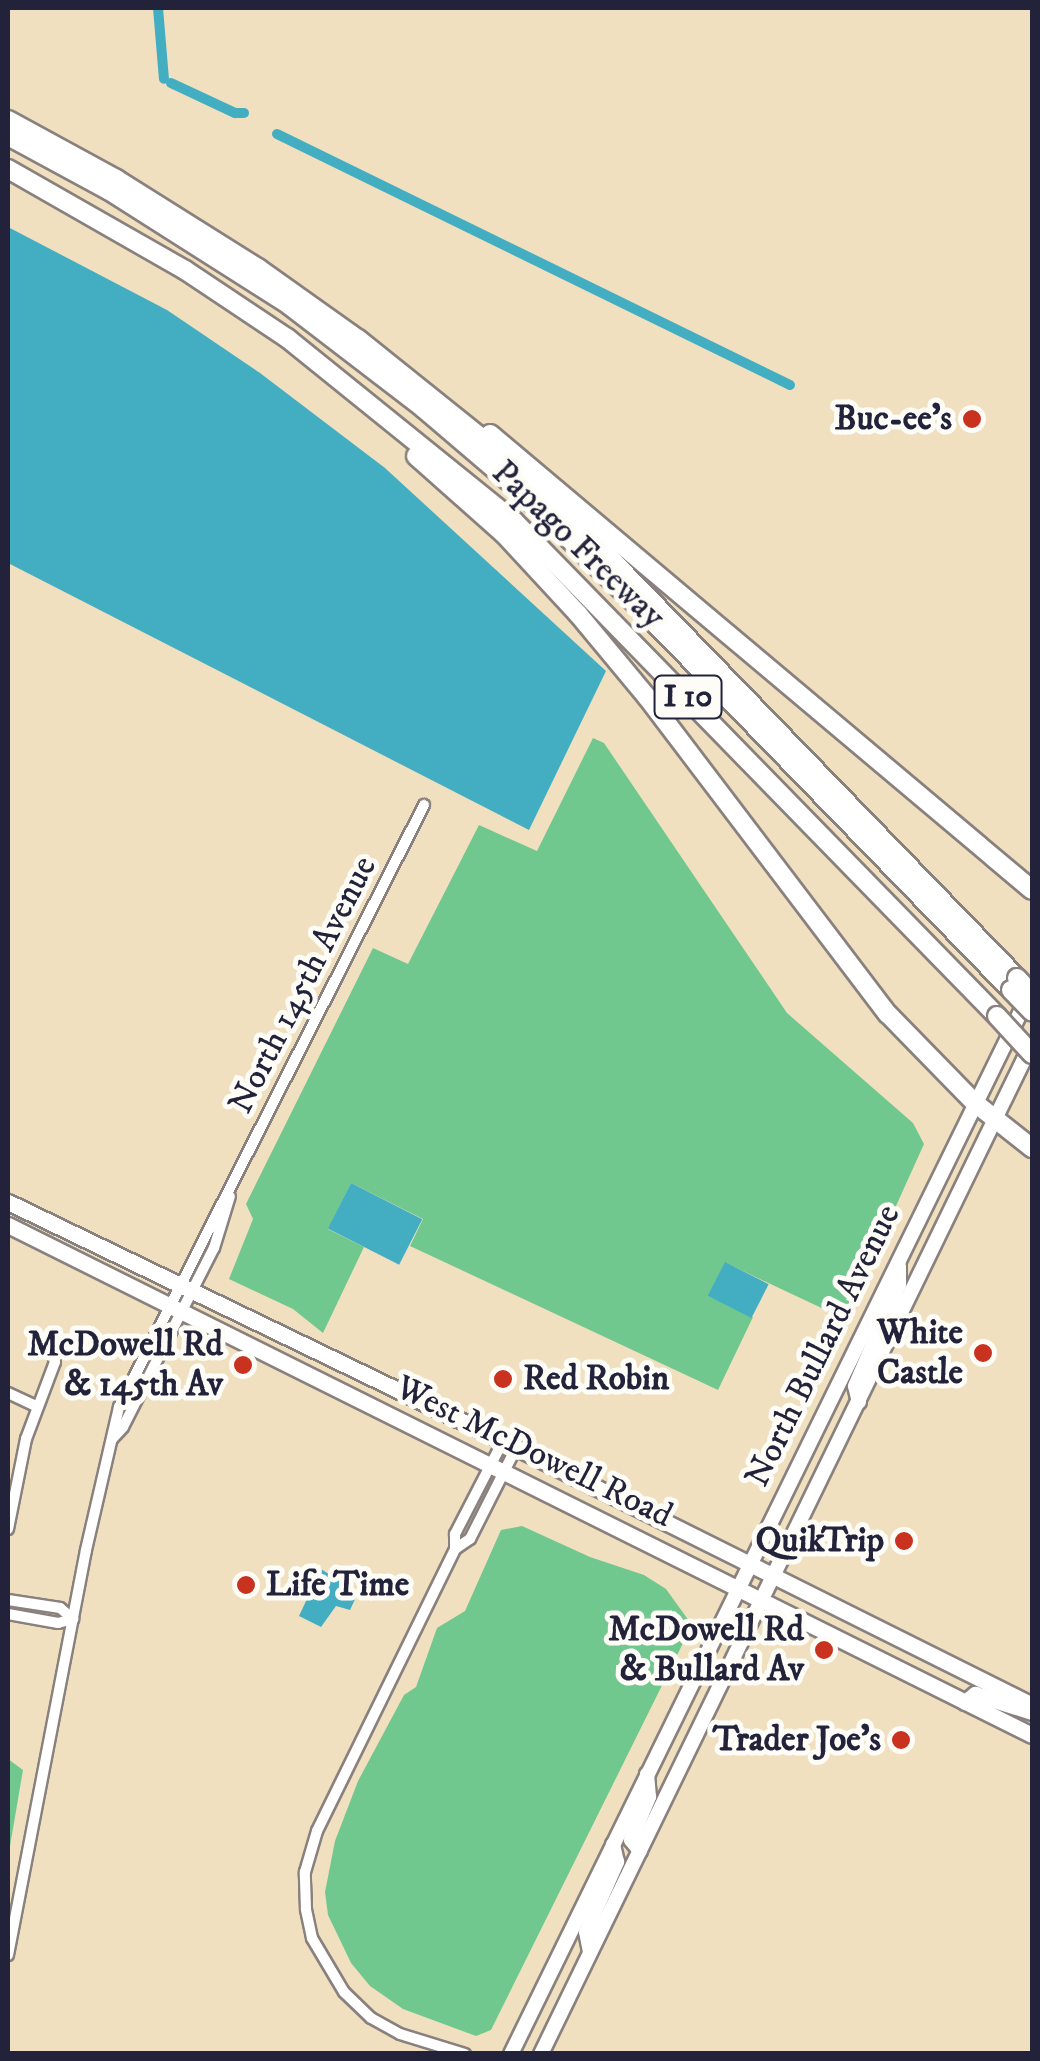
<!DOCTYPE html>
<html>
<head>
<meta charset="utf-8">
<style>
  body { margin:0 }
  #map { position:relative; width:1040px; height:2061px; overflow:hidden; background:#f0e0c0; font-family:"IM FELL DW Pica",serif }
  div>[style] { position:absolute }
  [style*='--x'] { left:calc(var(--x)*1px); top:calc(var(--y)*1px); width:calc(var(--w)*1px); rotate:calc(var(--a)*1deg) }
  .green>* { inset:0; background:#71c88e }
  .water>* { inset:0; background:#43aec2; transform-origin:0 0 }
  .canal>* { height:10px; margin:-5px; padding:0 5px; transform-origin:5px; border-radius:5px; background:#43aec2 }
  .roads { filter:drop-shadow(2px 0 #89817e) drop-shadow(-2px 0 #89817e) drop-shadow(0 2px #89817e) drop-shadow(0 -2px #89817e) }
  .minor>* { height:10px; margin:-5px; padding:0 5px; transform-origin:5px; border-radius:5px; background:#fff }
  .secondary>* { height:14px; margin:-7px; padding:0 7px; transform-origin:7px; border-radius:7px; background:#fff }
  .primary>* { height:15px; margin:-7.5px; padding:0 7.5px; transform-origin:7.5px; border-radius:7.5px; background:#fff }
  .motorway>* { height:18px; margin:-9px; padding:0 9px; transform-origin:9px; border-radius:9px; background:#fff }
  .bridges { filter:drop-shadow(2px 0 #89817e) drop-shadow(-2px 0 #89817e) drop-shadow(0 2px #89817e) drop-shadow(0 -2px #89817e) }
  .motorway-bridge>* { height:18px; margin:-9px; padding:0 9px; transform-origin:9px; border-radius:9px; background:#fff }
  .dots>* { width:28px; height:28px; translate:-50% -50%; box-sizing:border-box; border:5px solid #fdfcf7; border-radius:50% }
  span { translate:-50% -50%; white-space:nowrap; text-align:center; line-height:1.15; -webkit-text-stroke:10px #fdfcf7; paint-order:stroke }
  .shield-label span { padding:2px 8px; background:#fdfcf7; border:2px solid; border-radius:8px; -webkit-text-stroke-width:0 }
  .shield-label { font-size:32px; color:#22223b; font-weight:700 }
  .poi-label { font-size:35px; color:#22223b; font-weight:700 }
  .right { translate:-100% -50%; text-align:right }
  .left { translate:0 -50%; text-align:left }
  .street-label { font-size:35px; color:#22223b }
  .frame { position:absolute; inset:0; border:10px solid #22223b; pointer-events:none }
</style>
</head>
<body>
<div id="map">
  <div class="green">
    <div style="clip-path:polygon(593px 738px,604px 743px,787px 1013px,913px 1123px,924px 1144px,845px 1319px,726px 1263px,709px 1296px,753px 1317px,718px 1390px,410px 1246px,423px 1219px,351px 1183px,328px 1229px,364px 1247px,323px 1333px,293px 1309px,229px 1279px,253px 1219px,246px 1204px,373px 948px,408px 964px,479px 825px,537px 851px)"></div>
    <div style="clip-path:polygon(522px 1526px,590px 1557px,644px 1575px,666px 1589px,692px 1625px,491px 2030px,476px 2036px,403px 2009px,370px 1986px,351px 1963px,328px 1915px,325px 1892px,335px 1841px,358px 1781px,404px 1695px,416px 1687px,437px 1628px,465px 1611px,501px 1530px)"></div>
    <div style="clip-path:polygon(8px 1759px,23px 1770px,8px 1858px)"></div>
  </div>
  <div class="water">
    <div style="clip-path:polygon(8px 227px,167px 310px,260px 373px,385px 468px,606px 671px,529px 830px,8px 563px)"></div>
    <div style="left:351px;top:1183px;width:80px;height:51px;rotate:27deg"></div>
    <div style="left:725px;top:1262px;width:49px;height:38px;rotate:27deg"></div>
    <div style="clip-path:polygon(321px 1569px,358px 1593px,350px 1610px,336px 1606px,321px 1627px,299px 1616px,313px 1586px,331px 1593px,314px 1584px)"></div>
  </div>
  <div class="canal">
    <div style="--x:158;--y:8;--w:71;--a:85.2"></div>
    <div style="--x:171;--y:83;--w:71;--a:25.1"></div>
    <div style="--x:235;--y:113;--w:9;--a:0"></div>
    <div style="--x:277;--y:134;--w:571;--a:26.07"></div>
  </div>
  <div class="roads">
    <div class="minor">
      <div style="--x:8;--y:1393;--w:31;--a:25"></div>
      <div style="--x:112;--y:1439;--w:16;--a:-47"></div>
      <div style="--x:123;--y:1427;--w:201;--a:-63.1"></div>
      <div style="--x:214;--y:1248;--w:54;--a:-72.9"></div>
      <div style="--x:8;--y:1529;--w:92;--a:-78.7"></div>
      <div style="--x:26;--y:1439;--w:82;--a:-69.4"></div>
      <div style="--x:55;--y:1362;--w:19;--a:-106"></div>
      <div style="--x:455;--y:1549;--w:18;--a:-34"></div>
      <div style="--x:470;--y:1539;--w:102;--a:-63.2"></div>
      <div style="--x:8;--y:1600;--w:53;--a:8.7"></div>
      <div style="--x:60;--y:1608;--w:17;--a:40"></div>
      <div style="--x:8;--y:1614;--w:51;--a:10.2"></div>
      <div style="--x:58;--y:1623;--w:16;--a:-15"></div>
      <div style="--x:8;--y:1955;--w:412;--a:-79.1"></div>
      <div style="--x:86;--y:1550;--w:147;--a:-77"></div>
      <div style="--x:119;--y:1407;--w:675;--a:-63.13"></div>
      <div style="--x:465;--y:2054;--w:68;--a:-162.9"></div>
      <div style="--x:400;--y:2034;--w:33;--a:-151"></div>
      <div style="--x:371;--y:2018;--w:37;--a:-136"></div>
      <div style="--x:344;--y:1992;--w:63;--a:-120.7"></div>
      <div style="--x:312;--y:1938;--w:30;--a:-102"></div>
      <div style="--x:306;--y:1909;--w:37;--a:-92"></div>
      <div style="--x:305;--y:1872;--w:43;--a:-73.7"></div>
      <div style="--x:317;--y:1831;--w:314;--a:-63.9"></div>
      <div style="--x:455;--y:1549;--w:15;--a:-90"></div>
      <div style="--x:455;--y:1534;--w:105;--a:-62.7"></div>
    </div>
    <div class="secondary">
      <div style="--x:859;--y:1402;--w:16;--a:-104"></div>
      <div style="--x:855;--y:1386;--w:110;--a:-66.5"></div>
      <div style="--x:899;--y:1285;--w:19;--a:-90"></div>
      <div style="--x:640;--y:1851;--w:14;--a:-129"></div>
      <div style="--x:631;--y:1840;--w:47;--a:-67.3"></div>
      <div style="--x:649;--y:1797;--w:23;--a:-95"></div>
      <div style="--x:590;--y:1952;--w:20;--a:-101"></div>
      <div style="--x:586;--y:1932;--w:77;--a:-66.1"></div>
      <div style="--x:617;--y:1862;--w:18;--a:-103"></div>
      <div style="--x:511;--y:2054;--w:1174;--a:-63.94"></div>
      <div style="--x:541;--y:2054;--w:1124;--a:-64.1"></div>
    </div>
    <div class="primary">
      <div style="--x:8;--y:1202;--w:538;--a:25.76"></div>
      <div style="--x:493;--y:1436;--w:602;--a:26.52"></div>
      <div style="--x:8;--y:1225;--w:1144;--a:26.48"></div>
      <div style="--x:965;--y:1702;--w:13;--a:-39"></div>
      <div style="--x:975;--y:1694;--w:60;--a:17.5"></div>
    </div>
    <div class="motorway">
      <div style="--x:8;--y:120;--w:123;--a:28.6"></div>
      <div style="--x:116;--y:179;--w:168;--a:32.1"></div>
      <div style="--x:258;--y:268;--w:123;--a:35.4"></div>
      <div style="--x:358;--y:339;--w:161;--a:38.7"></div>
      <div style="--x:484;--y:440;--w:164;--a:43"></div>
      <div style="--x:604;--y:552;--w:593;--a:45.89"></div>
      <div style="--x:8;--y:136;--w:114;--a:28.4"></div>
      <div style="--x:108;--y:190;--w:214;--a:32.4"></div>
      <div style="--x:289;--y:305;--w:169;--a:37.5"></div>
      <div style="--x:423;--y:408;--w:125;--a:40.5"></div>
      <div style="--x:518;--y:489;--w:179;--a:44.3"></div>
      <div style="--x:646;--y:614;--w:524;--a:45.85"></div>
      <div style="--x:8;--y:169;--w:204;--a:29.7"></div>
      <div style="--x:185;--y:270;--w:123;--a:33.7"></div>
      <div style="--x:287;--y:338;--w:292;--a:38.9"></div>
      <div style="--x:514;--y:521;--w:692;--a:45.7"></div>
      <div style="--x:490;--y:434;--w:708;--a:40.07"></div>
      <div style="--x:416;--y:456;--w:118;--a:41.6"></div>
      <div style="--x:504;--y:534;--w:109;--a:47.2"></div>
      <div style="--x:578;--y:614;--w:108;--a:50.3"></div>
      <div style="--x:647;--y:697;--w:398;--a:52.8"></div>
      <div style="--x:888;--y:1014;--w:124;--a:45.7"></div>
      <div style="--x:975;--y:1103;--w:73;--a:38.3"></div>
    </div>
  </div>
  <div class="bridges">
    <div class="motorway-bridge">
      <div style="--x:1017;--y:978;--w:22;--a:47"></div>
      <div style="--x:1011;--y:990;--w:30;--a:46"></div>
      <div style="--x:997;--y:1016;--w:52;--a:47.4"></div>
    </div>
  </div>
  <div class="dots">
    <div style="left:972px;top:419px;background:#c8321e"></div>
    <div style="left:983px;top:1353px;background:#c8321e"></div>
    <div style="left:243px;top:1365px;background:#c8321e"></div>
    <div style="left:503px;top:1379px;background:#c8321e"></div>
    <div style="left:904px;top:1541px;background:#c8321e"></div>
    <div style="left:246px;top:1585px;background:#c8321e"></div>
    <div style="left:824px;top:1650px;background:#c8321e"></div>
    <div style="left:901px;top:1740px;background:#c8321e"></div>
  </div>
  <div class="shield-label">
    <span style="left:688px;top:697px">I 10</span>
  </div>
  <div class="poi-label">
    <span class="right" style="left:952px;top:419px">Buc-ee's</span>
    <span class="right" style="left:963px;top:1353px">White<br>Castle</span>
    <span class="right" style="left:223px;top:1365px">McDowell Rd<br>&amp; 145th Av</span>
    <span class="left" style="left:523px;top:1379px">Red Robin</span>
    <span class="right" style="left:884px;top:1541px">QuikTrip</span>
    <span class="left" style="left:266px;top:1585px">Life Time</span>
    <span class="right" style="left:804px;top:1650px">McDowell Rd<br>&amp; Bullard Av</span>
    <span class="right" style="left:881px;top:1740px">Trader Joe's</span>
  </div>
  <div class="street-label">
    <span style="left:578px;top:545px;rotate:44deg">Papago Freeway</span>
    <span style="left:303px;top:985px;rotate:-63deg">North 145th Avenue</span>
    <span style="left:823px;top:1346px;rotate:-64deg">North Bullard Avenue</span>
    <span style="left:534px;top:1452px;rotate:26deg">West McDowell Road</span>
  </div>
  <div class="frame"></div>
</div>
</body>
</html>
